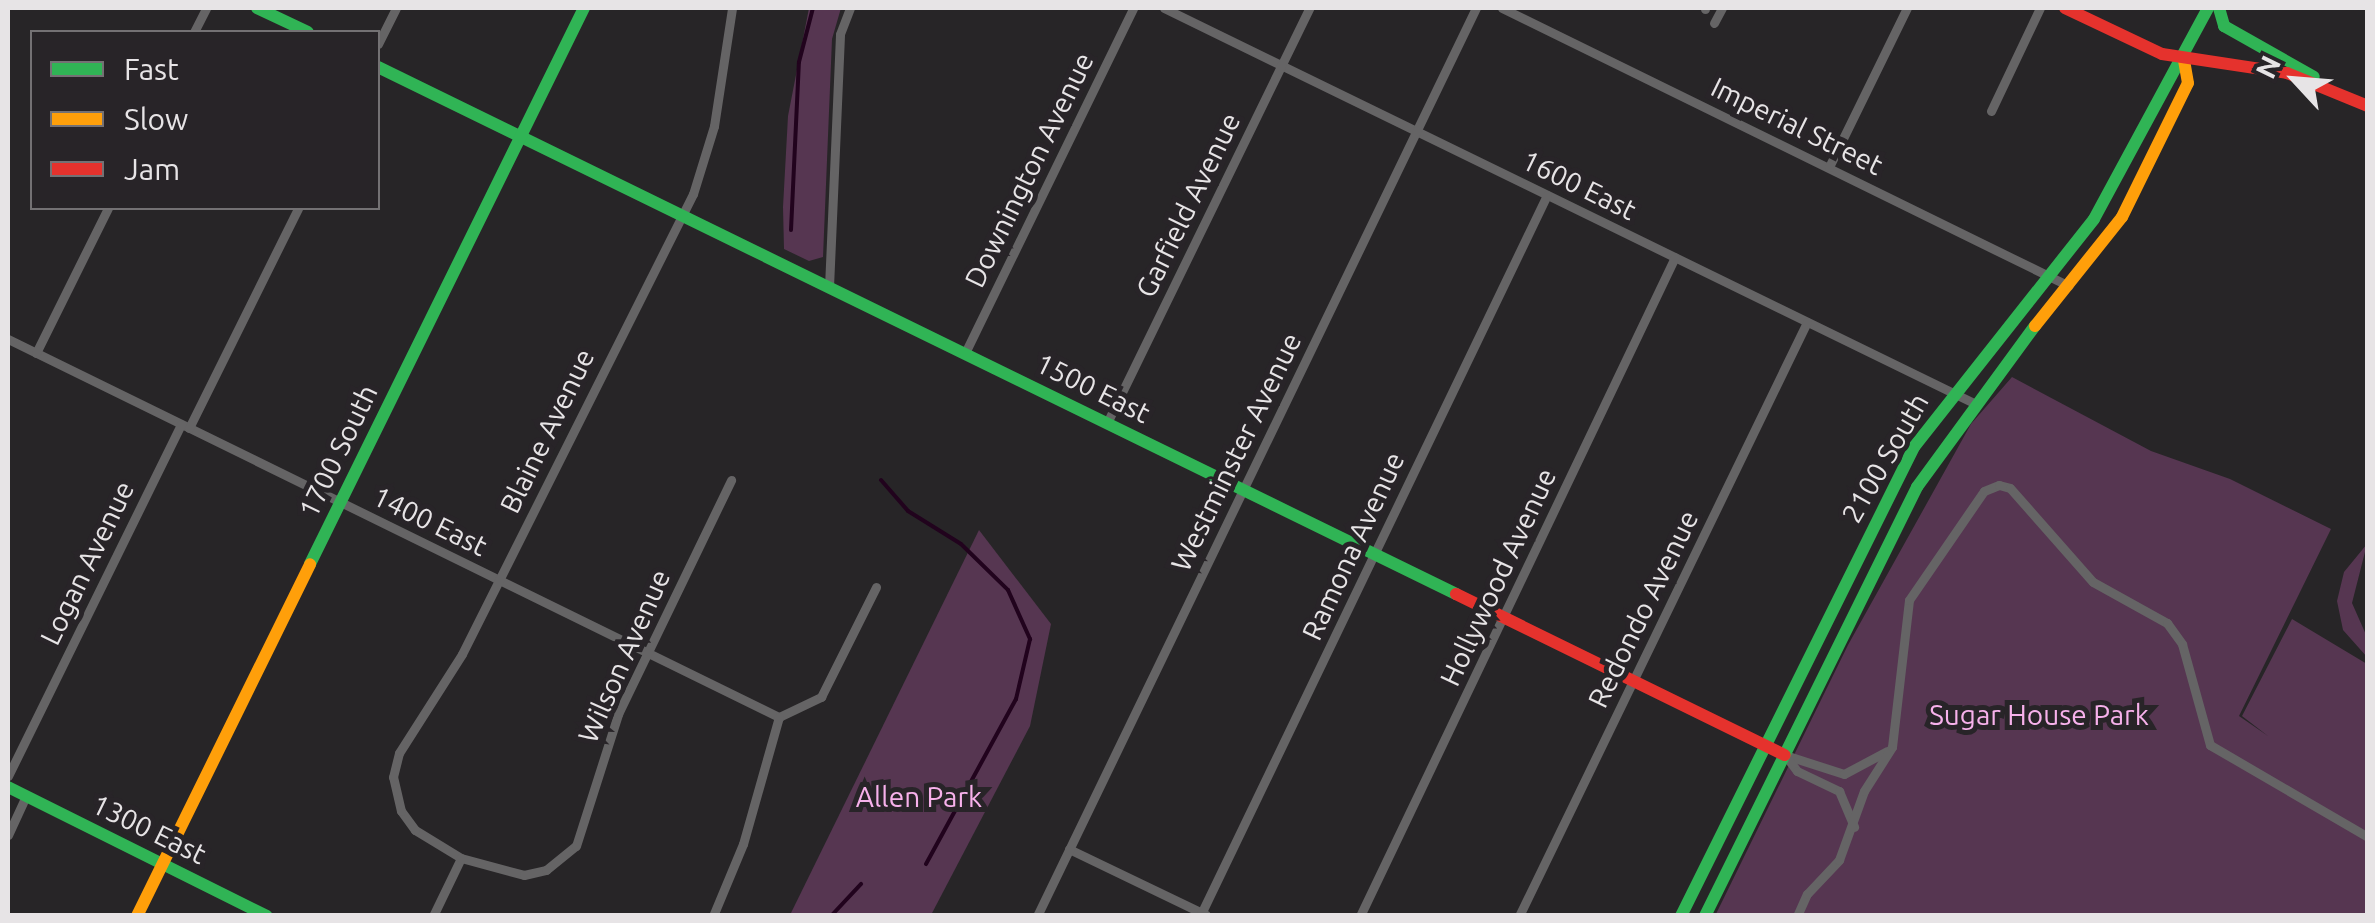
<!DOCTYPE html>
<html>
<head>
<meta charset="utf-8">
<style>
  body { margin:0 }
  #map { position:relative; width:2375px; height:923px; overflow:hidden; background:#272527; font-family:Ubuntu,sans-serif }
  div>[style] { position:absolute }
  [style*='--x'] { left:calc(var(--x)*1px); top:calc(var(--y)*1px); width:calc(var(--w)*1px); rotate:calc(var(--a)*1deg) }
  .green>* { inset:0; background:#563651 }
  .stream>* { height:4px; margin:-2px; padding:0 2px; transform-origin:2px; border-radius:2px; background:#21031d }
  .street>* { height:9px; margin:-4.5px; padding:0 4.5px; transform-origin:4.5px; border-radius:4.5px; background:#656465 }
  .fast>* { height:12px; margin:-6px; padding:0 6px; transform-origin:6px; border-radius:6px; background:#30b455 }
  .slow>* { height:12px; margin:-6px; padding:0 6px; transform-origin:6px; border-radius:6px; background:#ff9f0a }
  .jam>* { height:12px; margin:-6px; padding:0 6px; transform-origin:6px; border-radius:6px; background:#e5322d }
  span { translate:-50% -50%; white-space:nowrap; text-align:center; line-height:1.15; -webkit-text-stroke:10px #282428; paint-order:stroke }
  .street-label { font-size:28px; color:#e7e4e6 }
  .park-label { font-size:28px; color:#f7b1eb }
  .frame { position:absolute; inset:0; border:10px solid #e7e4e6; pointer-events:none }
  .legend { position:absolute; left:30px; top:30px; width:350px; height:180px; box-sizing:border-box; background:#282428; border:2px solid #747174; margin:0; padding:12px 18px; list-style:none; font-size:30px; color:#e7e4e6 }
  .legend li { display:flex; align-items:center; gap:20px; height:50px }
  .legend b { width:50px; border:2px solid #747174 }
  .north { position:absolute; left:2245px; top:30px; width:100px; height:100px; -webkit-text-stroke:8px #282428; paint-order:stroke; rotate:296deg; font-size:28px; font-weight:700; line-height:40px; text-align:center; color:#e7e4e6 }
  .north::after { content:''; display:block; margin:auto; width:35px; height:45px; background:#e7e4e6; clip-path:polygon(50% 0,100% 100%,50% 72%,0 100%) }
</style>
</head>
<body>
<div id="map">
  <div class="green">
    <div style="clip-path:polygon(809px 8px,841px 8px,832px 39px,823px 257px,809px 261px,784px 249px,783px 207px,788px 116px)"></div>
    <div style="clip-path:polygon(2012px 377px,2151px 451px,2230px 479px,2331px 529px,2239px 716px,2268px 736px,2242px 716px,2292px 619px,2367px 664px,2367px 915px,1715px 916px,1848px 645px,1971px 424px)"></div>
    <div style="clip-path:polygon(979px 530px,1051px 624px,1030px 726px,931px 915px,790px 915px)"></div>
    <div style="clip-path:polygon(2367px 544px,2352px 603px,2367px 637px,2367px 657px,2343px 630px,2337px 601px,2344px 572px)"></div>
  </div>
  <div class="stream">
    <div style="--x:791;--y:230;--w:168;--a:-87.3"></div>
    <div style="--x:799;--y:62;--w:56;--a:-75.5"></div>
    <div style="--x:881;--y:480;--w:41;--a:48.9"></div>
    <div style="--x:908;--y:511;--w:62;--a:31.9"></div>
    <div style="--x:961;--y:544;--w:66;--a:44.4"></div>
    <div style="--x:1008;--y:590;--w:54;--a:65.8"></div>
    <div style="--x:1030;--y:639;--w:62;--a:103.1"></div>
    <div style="--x:1016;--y:699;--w:188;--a:118.6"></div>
    <div style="--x:831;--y:916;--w:44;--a:-46.8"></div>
  </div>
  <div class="street">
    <div style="--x:1164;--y:8;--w:901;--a:26"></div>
    <div style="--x:1502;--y:8;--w:631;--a:26.12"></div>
    <div style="--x:1705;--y:9;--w:1;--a:-90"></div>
    <div style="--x:1714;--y:23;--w:17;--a:-62"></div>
    <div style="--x:194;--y:32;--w:27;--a:-63"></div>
    <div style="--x:378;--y:44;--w:40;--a:-63.4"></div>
    <div style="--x:1991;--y:111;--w:114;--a:-64.6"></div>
    <div style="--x:1829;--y:167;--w:177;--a:-63.9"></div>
    <div style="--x:829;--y:287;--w:253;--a:-87.5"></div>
    <div style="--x:840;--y:34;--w:28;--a:-69"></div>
    <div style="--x:8;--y:339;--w:859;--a:26.12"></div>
    <div style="--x:36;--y:353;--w:162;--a:-63.6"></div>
    <div style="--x:965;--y:353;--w:384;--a:-64"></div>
    <div style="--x:1107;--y:423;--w:462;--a:-64"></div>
    <div style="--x:189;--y:428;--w:246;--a:-63.6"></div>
    <div style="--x:779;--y:717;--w:47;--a:-25.5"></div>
    <div style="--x:821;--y:697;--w:123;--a:-63.4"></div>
    <div style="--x:1785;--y:755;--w:62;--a:17.9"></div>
    <div style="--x:1844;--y:774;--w:49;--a:-28.1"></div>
    <div style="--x:1785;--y:755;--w:20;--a:53"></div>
    <div style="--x:1797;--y:771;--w:47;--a:25.5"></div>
    <div style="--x:1839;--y:791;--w:39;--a:67"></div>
    <div style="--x:8;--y:776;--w:392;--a:-63.8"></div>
    <div style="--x:8;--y:835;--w:43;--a:-65.2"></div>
    <div style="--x:1069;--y:849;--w:152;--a:25.7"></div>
    <div style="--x:461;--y:858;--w:54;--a:-148.7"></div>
    <div style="--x:415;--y:830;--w:24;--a:-126"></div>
    <div style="--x:401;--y:811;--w:35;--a:-103"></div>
    <div style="--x:393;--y:777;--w:25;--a:-76"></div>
    <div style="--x:399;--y:753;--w:117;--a:-57.5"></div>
    <div style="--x:462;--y:654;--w:515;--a:-63.34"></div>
    <div style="--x:693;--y:194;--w:71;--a:-72.8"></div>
    <div style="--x:714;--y:126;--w:119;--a:-81.3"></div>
    <div style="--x:433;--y:916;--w:64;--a:-64.2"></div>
    <div style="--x:461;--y:858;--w:65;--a:15.1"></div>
    <div style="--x:524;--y:875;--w:23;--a:-13"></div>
    <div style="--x:546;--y:870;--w:38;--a:-39"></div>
    <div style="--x:576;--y:846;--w:139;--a:-72.3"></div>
    <div style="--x:618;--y:714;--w:260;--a:-64.2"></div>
    <div style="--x:713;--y:916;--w:78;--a:-67.4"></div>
    <div style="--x:743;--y:844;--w:132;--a:-74.2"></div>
    <div style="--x:1037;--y:916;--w:1009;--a:-64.2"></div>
    <div style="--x:1200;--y:916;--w:800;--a:-64.3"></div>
    <div style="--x:1360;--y:916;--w:730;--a:-64.45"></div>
    <div style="--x:1519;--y:916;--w:660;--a:-64.13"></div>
    <div style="--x:1797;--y:916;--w:24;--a:-66"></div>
    <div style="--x:1807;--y:894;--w:47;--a:-46.7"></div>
    <div style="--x:1839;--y:860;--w:73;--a:-70.1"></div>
    <div style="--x:1864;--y:791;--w:52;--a:-57.5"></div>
    <div style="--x:1892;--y:747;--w:148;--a:-83.4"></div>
    <div style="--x:1909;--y:600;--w:132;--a:-55.5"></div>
    <div style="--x:1984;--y:491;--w:16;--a:-22"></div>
    <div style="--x:1999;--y:485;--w:11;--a:15"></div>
    <div style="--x:2010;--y:488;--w:125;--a:48.6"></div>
    <div style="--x:2093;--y:582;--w:85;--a:29"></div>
    <div style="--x:2167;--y:623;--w:26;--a:54"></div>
    <div style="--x:2182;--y:644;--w:105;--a:74.5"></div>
    <div style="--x:2210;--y:745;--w:183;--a:30.2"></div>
  </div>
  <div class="fast">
    <div style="--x:257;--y:8;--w:56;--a:25.2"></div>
    <div style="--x:2219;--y:8;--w:19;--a:74"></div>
    <div style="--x:2224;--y:26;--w:103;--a:29.5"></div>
    <div style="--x:378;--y:67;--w:1200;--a:26.05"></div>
    <div style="--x:310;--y:564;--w:620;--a:-63.77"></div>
    <div style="--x:8;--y:787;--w:289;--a:26.5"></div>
    <div style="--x:1681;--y:916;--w:524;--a:-63.58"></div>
    <div style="--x:1914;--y:447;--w:290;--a:-51.7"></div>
    <div style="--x:2094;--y:219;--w:240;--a:-61.6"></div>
    <div style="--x:1705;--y:916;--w:479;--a:-63.7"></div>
    <div style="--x:1917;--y:487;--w:200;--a:-53.8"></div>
  </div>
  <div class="slow">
    <div style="--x:2035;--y:326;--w:139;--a:-51.4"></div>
    <div style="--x:2122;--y:217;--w:149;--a:-63.8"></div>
    <div style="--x:2188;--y:83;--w:22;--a:-100"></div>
    <div style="--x:137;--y:916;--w:392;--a:-63.8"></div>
  </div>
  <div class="jam">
    <div style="--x:2065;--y:8;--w:107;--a:25.4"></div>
    <div style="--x:2162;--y:54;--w:126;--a:8.6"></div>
    <div style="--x:2287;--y:73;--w:87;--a:22.2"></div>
    <div style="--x:1456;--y:594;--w:366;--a:26.1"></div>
  </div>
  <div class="street-label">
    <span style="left:1797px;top:126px;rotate:26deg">Imperial Street</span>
    <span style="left:1029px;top:170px;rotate:-64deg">Downington Avenue</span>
    <span style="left:1579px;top:185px;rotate:26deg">1600 East</span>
    <span style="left:1188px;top:205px;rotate:-64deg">Garfield Avenue</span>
    <span style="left:1093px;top:388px;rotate:26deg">1500 East</span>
    <span style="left:547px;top:431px;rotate:-64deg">Blaine Avenue</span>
    <span style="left:338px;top:451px;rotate:-64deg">1700 South</span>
    <span style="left:1236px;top:452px;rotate:-64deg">Westminster Avenue</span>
    <span style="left:1885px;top:458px;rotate:-60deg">2100 South</span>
    <span style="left:430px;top:521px;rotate:26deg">1400 East</span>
    <span style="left:1353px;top:546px;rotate:-65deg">Ramona Avenue</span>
    <span style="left:87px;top:563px;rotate:-64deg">Logan Avenue</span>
    <span style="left:1498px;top:577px;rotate:-65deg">Hollywood Avenue</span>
    <span style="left:1643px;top:609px;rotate:-64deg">Redondo Avenue</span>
    <span style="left:624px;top:656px;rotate:-66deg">Wilson Avenue</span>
    <span style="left:149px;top:829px;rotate:26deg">1300 East</span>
  </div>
  <div class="park-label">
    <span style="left:2039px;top:715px">Sugar House Park</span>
    <span style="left:919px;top:797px">Allen Park</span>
  </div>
  <div class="frame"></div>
  <ul class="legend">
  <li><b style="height:12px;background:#30b455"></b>Fast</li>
  <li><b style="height:12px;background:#ff9f0a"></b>Slow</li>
  <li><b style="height:12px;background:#e5322d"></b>Jam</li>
  </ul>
  <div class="north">N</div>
</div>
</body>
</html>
